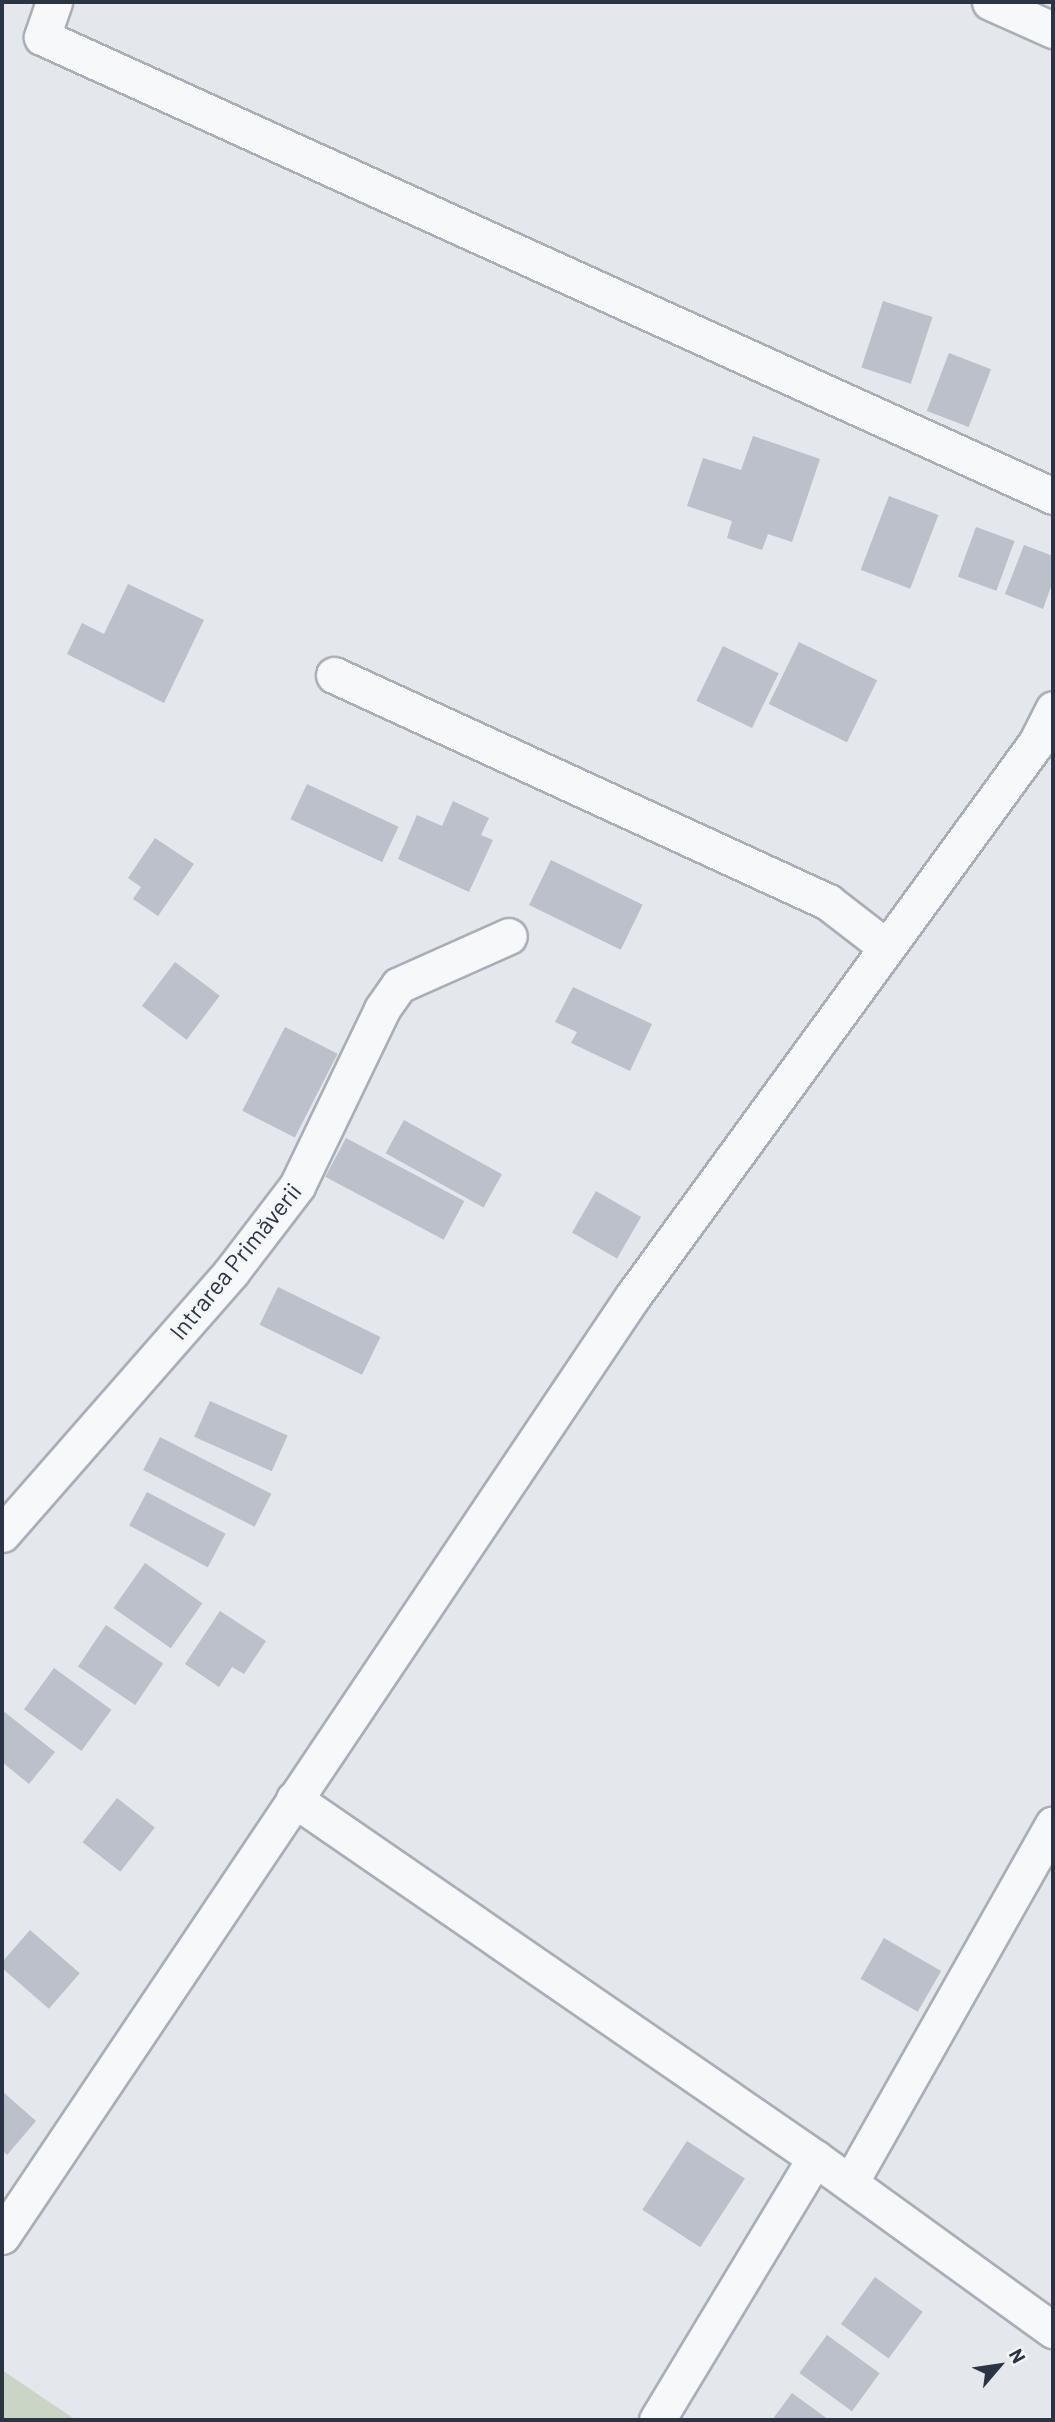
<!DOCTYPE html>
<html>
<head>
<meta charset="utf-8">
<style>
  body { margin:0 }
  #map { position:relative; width:1055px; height:2422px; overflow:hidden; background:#e4e7ec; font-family:Barlow,sans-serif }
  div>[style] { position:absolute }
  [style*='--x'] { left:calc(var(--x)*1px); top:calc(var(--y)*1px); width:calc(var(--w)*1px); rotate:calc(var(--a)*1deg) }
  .green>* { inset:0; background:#c9d6c5 }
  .building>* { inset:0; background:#bbc0ca; transform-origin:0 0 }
  .roads { filter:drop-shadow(2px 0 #a9aeb7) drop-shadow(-2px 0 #a9aeb7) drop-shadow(0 2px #a9aeb7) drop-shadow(0 -2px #a9aeb7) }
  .minor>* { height:35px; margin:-17.5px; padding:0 17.5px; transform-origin:17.5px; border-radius:17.5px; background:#f7f8fa }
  span { translate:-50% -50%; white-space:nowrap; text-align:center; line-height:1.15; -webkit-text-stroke:5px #f4f6f9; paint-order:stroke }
  .street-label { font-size:24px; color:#2b3445 }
  .frame { position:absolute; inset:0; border:4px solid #2b3445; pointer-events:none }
  .north { position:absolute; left:964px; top:2331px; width:70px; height:70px; -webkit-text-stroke:5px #f4f6f9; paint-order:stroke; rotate:61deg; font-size:19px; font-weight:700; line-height:28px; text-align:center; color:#2b3445 }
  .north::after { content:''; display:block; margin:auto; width:24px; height:32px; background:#2b3445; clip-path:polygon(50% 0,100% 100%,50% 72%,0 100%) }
</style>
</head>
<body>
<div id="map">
  <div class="green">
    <div style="clip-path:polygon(2px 2370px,76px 2420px,2px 2420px)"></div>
  </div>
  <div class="building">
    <div style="left:883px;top:301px;width:52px;height:70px;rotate:18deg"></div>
    <div style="left:949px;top:353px;width:45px;height:62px;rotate:21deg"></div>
    <div style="clip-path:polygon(753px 436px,820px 459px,792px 542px,768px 534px,762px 550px,727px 538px,732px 521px,687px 506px,703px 458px,741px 470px)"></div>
    <div style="left:889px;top:496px;width:53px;height:79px;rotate:21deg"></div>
    <div style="left:976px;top:527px;width:41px;height:53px;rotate:20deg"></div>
    <div style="clip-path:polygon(1024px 545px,1053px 556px,1053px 581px,1043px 609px,1005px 594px)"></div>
    <div style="clip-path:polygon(128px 584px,204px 620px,164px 703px,67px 654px,82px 623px,104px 634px)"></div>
    <div style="left:799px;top:642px;width:87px;height:69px;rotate:26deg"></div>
    <div style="left:723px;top:646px;width:62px;height:61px;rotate:26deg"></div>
    <div style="left:307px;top:784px;width:101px;height:39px;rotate:25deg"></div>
    <div style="clip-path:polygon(453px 801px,489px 818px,481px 835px,493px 840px,469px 892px,398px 859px,417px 815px,442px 826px)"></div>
    <div style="clip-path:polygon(155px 838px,194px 864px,158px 916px,133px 899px,141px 887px,128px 878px)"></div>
    <div style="left:551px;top:860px;width:102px;height:50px;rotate:26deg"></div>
    <div style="left:175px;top:962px;width:56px;height:55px;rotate:37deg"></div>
    <div style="clip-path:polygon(573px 987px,652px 1024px,630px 1071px,571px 1043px,577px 1032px,555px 1022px)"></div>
    <div style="left:285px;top:1027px;width:59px;height:94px;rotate:27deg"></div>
    <div style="left:404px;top:1120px;width:112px;height:38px;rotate:29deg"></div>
    <div style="left:346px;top:1138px;width:134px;height:44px;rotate:28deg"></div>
    <div style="left:596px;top:1191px;width:52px;height:48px;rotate:30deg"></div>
    <div style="left:278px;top:1287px;width:114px;height:42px;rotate:26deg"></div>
    <div style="left:210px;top:1401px;width:85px;height:39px;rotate:24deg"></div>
    <div style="left:160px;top:1437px;width:125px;height:37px;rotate:27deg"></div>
    <div style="left:147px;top:1492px;width:89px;height:38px;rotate:28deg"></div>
    <div style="left:145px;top:1563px;width:70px;height:55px;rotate:35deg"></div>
    <div style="clip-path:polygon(220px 1611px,266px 1641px,244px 1674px,232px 1667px,219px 1687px,185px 1664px)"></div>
    <div style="left:106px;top:1625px;width:69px;height:50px;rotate:34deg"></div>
    <div style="left:54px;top:1668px;width:71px;height:51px;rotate:36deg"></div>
    <div style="clip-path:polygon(2px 1710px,55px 1752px,29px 1784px,2px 1762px)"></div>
    <div style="left:117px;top:1798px;width:48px;height:56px;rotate:38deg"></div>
    <div style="left:30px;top:1930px;width:66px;height:47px;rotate:41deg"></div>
    <div style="left:884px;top:1938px;width:66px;height:47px;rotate:30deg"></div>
    <div style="clip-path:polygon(2px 2091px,36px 2121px,7px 2155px,2px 2150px)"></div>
    <div style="left:687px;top:2141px;width:69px;height:82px;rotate:33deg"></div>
    <div style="left:875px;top:2277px;width:59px;height:58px;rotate:36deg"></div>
    <div style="left:827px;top:2335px;width:65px;height:47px;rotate:36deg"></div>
    <div style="clip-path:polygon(792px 2393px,829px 2420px,772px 2420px)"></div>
  </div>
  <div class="roads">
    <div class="minor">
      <div style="--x:54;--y:2;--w:37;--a:109"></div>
      <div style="--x:42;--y:37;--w:1110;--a:24.42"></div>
      <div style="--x:990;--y:2;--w:69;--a:24"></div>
      <div style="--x:334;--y:675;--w:544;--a:24.68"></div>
      <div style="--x:828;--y:902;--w:72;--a:37.7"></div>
      <div style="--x:2;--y:1534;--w:349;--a:-48.8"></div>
      <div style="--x:232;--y:1271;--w:107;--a:-52.6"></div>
      <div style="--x:297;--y:1186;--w:196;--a:-64.3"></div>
      <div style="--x:382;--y:1009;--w:29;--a:-55"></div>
      <div style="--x:399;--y:985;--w:120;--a:-24"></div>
      <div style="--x:294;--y:1799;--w:633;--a:34.57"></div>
      <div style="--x:815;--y:2158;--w:294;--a:35.9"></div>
      <div style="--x:850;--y:2183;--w:412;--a:-60.5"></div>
      <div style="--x:2;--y:2236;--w:1132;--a:-56.13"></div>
      <div style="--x:633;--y:1296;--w:684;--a:-53.92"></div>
      <div style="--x:1036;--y:743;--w:38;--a:-63"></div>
      <div style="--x:657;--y:2420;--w:306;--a:-58.9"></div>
    </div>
  </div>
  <div class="street-label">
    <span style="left:235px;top:1261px;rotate:-51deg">Intrarea Primăverii</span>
  </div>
  <div class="frame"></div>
  <div class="north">N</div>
</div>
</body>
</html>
